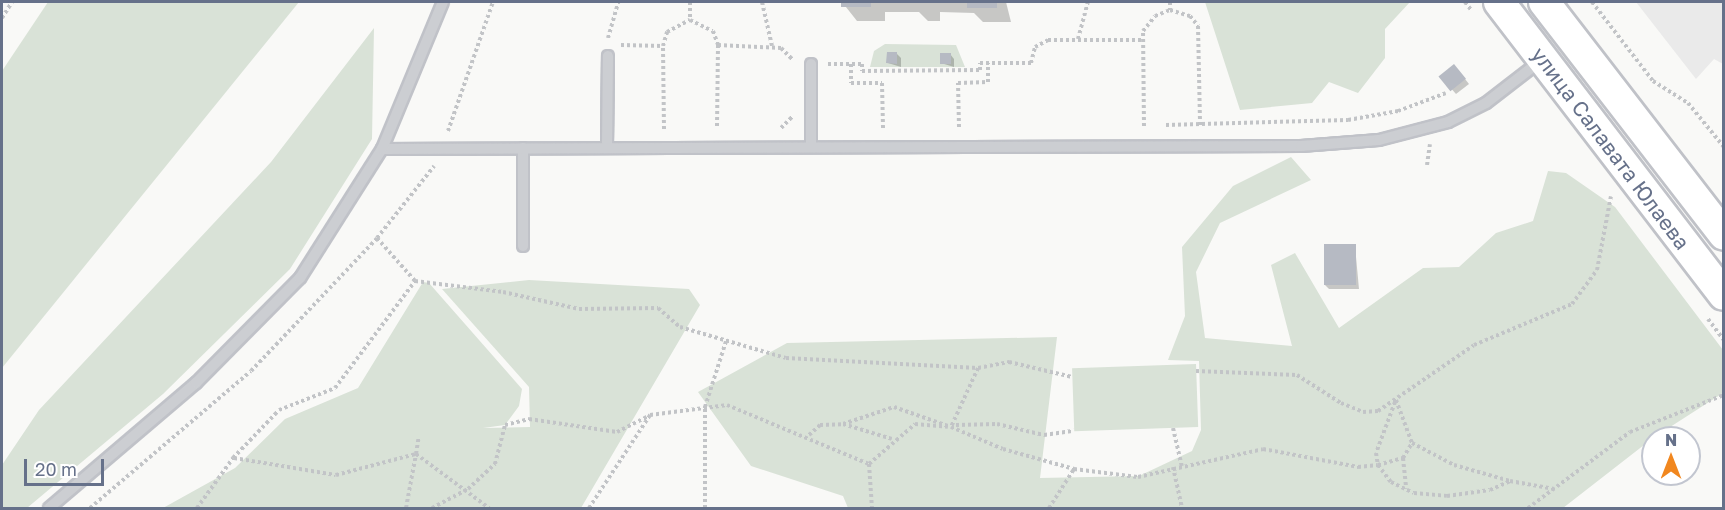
<!DOCTYPE html>
<html>
<head>
<meta charset="utf-8">
<style>
  body { margin:0 }
  #map { position:relative; width:1725px; height:510px; overflow:hidden; background:#f9f9f7; font-family:"Golos Text",sans-serif }
  div>[style] { position:absolute }
  [style*='--x'] { left:calc(var(--x)*1px); top:calc(var(--y)*1px); width:calc(var(--w)*1px); rotate:calc(var(--a)*1deg) }
  .built>* { inset:0; background:#eaeaea }
  .green>* { inset:0; background:#d9e2d7; transform-origin:0 0 }
  .shadow>* { inset:0; background:#0003 }
  .building>* { inset:0; background:#b6bac3; transform-origin:0 0 }
  .path>* { height:4px; margin-top:-2px; transform-origin:0; background:repeating-linear-gradient(90deg,#c2c4c7 0 3px,transparent 0 6px) }
  .roads { filter:drop-shadow(2px 0 #c0c2c8) drop-shadow(-2px 0 #c0c2c8) drop-shadow(0 2px #c0c2c8) drop-shadow(0 -2px #c0c2c8) }
  .lane>* { height:10px; margin:-5px; padding:0 5px; transform-origin:5px; border-radius:5px; background:#ccced2 }
  .secondary>* { height:30px; margin:-15px; padding:0 15px; transform-origin:15px; border-radius:15px; background:#fff }
  span { translate:-50% -50%; white-space:nowrap; text-align:center; line-height:1.15; -webkit-text-stroke:6px #fff; paint-order:stroke }
  .street-label { font-size:21px; color:#66718a }
  .frame { position:absolute; inset:0; border:3px solid #66718a; pointer-events:none }
  .north { position:absolute; left:1641px; top:426px; width:60px; height:60px; box-sizing:border-box; background:#fff; border:2px solid #c2c6d0; border-radius:50%; rotate:0deg; font-size:16px; font-weight:700; line-height:24px; text-align:center; color:#66718a }
  .north::after { content:''; display:block; margin:auto; width:21px; height:27px; background:#f1871f; clip-path:polygon(50% 0,100% 100%,50% 72%,0 100%) }
  .scale { position:absolute; left:24px; top:459px; width:80px; height:27px; box-sizing:border-box; border:3px solid #66718a; border-top:0; padding-left:8px; font-size:18px; line-height:21px; white-space:nowrap; color:#66718a; -webkit-text-stroke:4px #fff; paint-order:stroke }
</style>
</head>
<body>
<div id="map">
  <div class="built">
    <div style="clip-path:polygon(1636px 2px,1723px 2px,1723px 64px,1714px 59px,1696px 79px)"></div>
  </div>
  <div class="green">
    <div style="clip-path:polygon(48px 2px,299px 2px,2px 368px,2px 71px)"></div>
    <div style="clip-path:polygon(1205px 2px,1410px 2px,1385px 29px,1385px 58px,1358px 93px,1329px 82px,1312px 103px,1240px 110px)"></div>
    <div style="clip-path:polygon(374px 28px,372px 139px,290px 269px,163px 394px,27px 508px,2px 508px,2px 465px,39px 410px,271px 162px)"></div>
    <div style="clip-path:polygon(885px 44px,956px 45px,965px 67px,870px 67px,874px 51px)"></div>
    <div style="clip-path:polygon(1291px 157px,1311px 180px,1220px 223px,1196px 272px,1205px 338px,1292px 346px,1271px 265px,1295px 253px,1339px 328px,1423px 268px,1459px 267px,1496px 233px,1533px 221px,1548px 171px,1566px 173px,1615px 207px,1723px 350px,1723px 393px,1653px 438px,1563px 508px,848px 508px,843px 496px,751px 466px,698px 392px,787px 343px,1057px 337px,1040px 478px,1139px 476px,1192px 451px,1201px 430px,1199px 361px,1168px 360px,1185px 316px,1182px 247px,1233px 186px)"></div>
    <div style="clip-path:polygon(529px 280px,689px 289px,700px 305px,581px 508px,163px 508px,235px 468px,285px 419px,358px 388px,423px 282px,429px 283px,522px 389px,519px 406px,505px 425px,483px 428px,530px 427px,529px 387px,442px 289px)"></div>
    <div style="left:1196px;top:364px;width:63px;height:124px;rotate:88deg"></div>
  </div>
  <div class="shadow">
    <div style="clip-path:polygon(842px 2px,1006px 2px,1011px 22px,983px 22px,974px 13px,940px 12px,940px 21px,928px 21px,919px 12px,885px 12px,885px 21px,857px 21px)"></div>
    <div style="clip-path:polygon(897px 54px,901px 58px,901px 67px,888px 63px)"></div>
    <div style="clip-path:polygon(950px 54px,954px 59px,954px 67px,941px 63px)"></div>
    <div style="clip-path:polygon(1458px 70px,1469px 84px,1456px 94px,1441px 77px)"></div>
    <div style="clip-path:polygon(1355px 246px,1359px 289px,1329px 289px,1325px 285px)"></div>
  </div>
  <div class="building">
    <div style="left:841px;top:2px;width:30px;height:5px"></div>
    <div style="left:967px;top:2px;width:30px;height:6px"></div>
    <div style="clip-path:polygon(887px 52px,897px 52px,897px 64px,886px 63px)"></div>
    <div style="left:940px;top:53px;width:11px;height:11px"></div>
    <div style="left:1454px;top:64px;width:19px;height:20px;rotate:51deg"></div>
    <div style="left:1324px;top:244px;width:32px;height:41px"></div>
  </div>
  <div class="path">
    <div style="--x:690;--y:2;--w:18;--a:90"></div>
    <div style="--x:690;--y:20;--w:25;--a:26"></div>
    <div style="--x:713;--y:31;--w:15;--a:70"></div>
    <div style="--x:718;--y:45;--w:84;--a:90.7"></div>
    <div style="--x:762;--y:2;--w:45;--a:77.2"></div>
    <div style="--x:1170;--y:2;--w:8;--a:90"></div>
    <div style="--x:1465;--y:2;--w:11;--a:52"></div>
    <div style="--x:1592;--y:2;--w:100;--a:52.3"></div>
    <div style="--x:1653;--y:81;--w:41;--a:32.2"></div>
    <div style="--x:1688;--y:103;--w:57;--a:50.7"></div>
    <div style="--x:2;--y:18;--w:19;--a:-58"></div>
    <div style="--x:608;--y:38;--w:37;--a:-74"></div>
    <div style="--x:1078;--y:39;--w:38;--a:-75"></div>
    <div style="--x:621;--y:45;--w:42;--a:1.4"></div>
    <div style="--x:718;--y:45;--w:63;--a:2.7"></div>
    <div style="--x:781;--y:48;--w:17;--a:45"></div>
    <div style="--x:828;--y:64;--w:34;--a:0"></div>
    <div style="--x:862;--y:64;--w:7;--a:90"></div>
    <div style="--x:862;--y:71;--w:118;--a:-0.5"></div>
    <div style="--x:980;--y:70;--w:7;--a:-90"></div>
    <div style="--x:980;--y:63;--w:51;--a:0"></div>
    <div style="--x:1031;--y:63;--w:16;--a:-76"></div>
    <div style="--x:1035;--y:47;--w:15;--a:-28"></div>
    <div style="--x:1048;--y:40;--w:95;--a:0"></div>
    <div style="--x:851;--y:64;--w:19;--a:90"></div>
    <div style="--x:851;--y:83;--w:31;--a:0"></div>
    <div style="--x:882;--y:83;--w:45;--a:88.7"></div>
    <div style="--x:1166;--y:125;--w:182;--a:-1.6"></div>
    <div style="--x:1348;--y:120;--w:51;--a:-10.2"></div>
    <div style="--x:1398;--y:111;--w:51;--a:-20.6"></div>
    <div style="--x:1144;--y:126;--w:95;--a:-90.6"></div>
    <div style="--x:1143;--y:31;--w:19;--a:-51"></div>
    <div style="--x:1155;--y:16;--w:16;--a:-22"></div>
    <div style="--x:1170;--y:10;--w:21;--a:17"></div>
    <div style="--x:1190;--y:16;--w:13;--a:51"></div>
    <div style="--x:1198;--y:26;--w:99;--a:88.8"></div>
    <div style="--x:959;--y:127;--w:44;--a:-91.3"></div>
    <div style="--x:958;--y:83;--w:30;--a:-2"></div>
    <div style="--x:988;--y:82;--w:19;--a:-90"></div>
    <div style="--x:781;--y:128;--w:16;--a:-45"></div>
    <div style="--x:664;--y:129;--w:83;--a:-90.7"></div>
    <div style="--x:663;--y:46;--w:15;--a:-74"></div>
    <div style="--x:667;--y:32;--w:26;--a:-28"></div>
    <div style="--x:448;--y:131;--w:137;--a:-70.8"></div>
    <div style="--x:1427;--y:165;--w:21;--a:-82"></div>
    <div style="--x:377;--y:238;--w:57;--a:48.5"></div>
    <div style="--x:1708;--y:319;--w:26;--a:53"></div>
    <div style="--x:978;--y:368;--w:32;--a:-11"></div>
    <div style="--x:1009;--y:362;--w:65;--a:13.4"></div>
    <div style="--x:1196;--y:371;--w:101;--a:2.3"></div>
    <div style="--x:1297;--y:375;--w:52;--a:32.5"></div>
    <div style="--x:1341;--y:403;--w:24;--a:22"></div>
    <div style="--x:1363;--y:412;--w:15;--a:-4"></div>
    <div style="--x:1378;--y:411;--w:116;--a:-34.5"></div>
    <div style="--x:1474;--y:345;--w:106;--a:-22.7"></div>
    <div style="--x:1572;--y:304;--w:42;--a:-53.7"></div>
    <div style="--x:1597;--y:270;--w:75;--a:-79.3"></div>
    <div style="--x:1396;--y:400;--w:46;--a:69.6"></div>
    <div style="--x:1412;--y:443;--w:47;--a:27.6"></div>
    <div style="--x:1454;--y:465;--w:58;--a:15.9"></div>
    <div style="--x:1395;--y:402;--w:54;--a:110.4"></div>
    <div style="--x:1376;--y:453;--w:12;--a:81"></div>
    <div style="--x:1378;--y:465;--w:26;--a:-16"></div>
    <div style="--x:1403;--y:458;--w:17;--a:-59"></div>
    <div style="--x:843;--y:424;--w:54;--a:-18.4"></div>
    <div style="--x:894;--y:407;--w:60;--a:19.3"></div>
    <div style="--x:956;--y:425;--w:41;--a:-1.4"></div>
    <div style="--x:997;--y:424;--w:48;--a:13.2"></div>
    <div style="--x:1044;--y:435;--w:30;--a:-8"></div>
    <div style="--x:1173;--y:428;--w:39;--a:77"></div>
    <div style="--x:809;--y:435;--w:15;--a:-42"></div>
    <div style="--x:820;--y:425;--w:23;--a:-2"></div>
    <div style="--x:843;--y:424;--w:51;--a:17"></div>
    <div style="--x:234;--y:458;--w:103;--a:9.5"></div>
    <div style="--x:336;--y:475;--w:83;--a:-14.7"></div>
    <div style="--x:416;--y:454;--w:18;--a:-81"></div>
    <div style="--x:1403;--y:458;--w:31;--a:84"></div>
    <div style="--x:869;--y:464;--w:61;--a:-41"></div>
    <div style="--x:915;--y:424;--w:33;--a:5"></div>
    <div style="--x:1173;--y:467;--w:42;--a:77.6"></div>
    <div style="--x:90;--y:508;--w:211;--a:-40.4"></div>
    <div style="--x:251;--y:371;--w:183;--a:-46.5"></div>
    <div style="--x:377;--y:238;--w:92;--a:-51.6"></div>
    <div style="--x:197;--y:508;--w:62;--a:-54.2"></div>
    <div style="--x:233;--y:458;--w:66;--a:-46.2"></div>
    <div style="--x:279;--y:410;--w:60;--a:-21.4"></div>
    <div style="--x:335;--y:388;--w:134;--a:-53.2"></div>
    <div style="--x:415;--y:281;--w:89;--a:7.1"></div>
    <div style="--x:503;--y:292;--w:78;--a:12.6"></div>
    <div style="--x:579;--y:309;--w:79;--a:-0.7"></div>
    <div style="--x:658;--y:308;--w:29;--a:41"></div>
    <div style="--x:680;--y:327;--w:110;--a:16.3"></div>
    <div style="--x:786;--y:358;--w:192;--a:3"></div>
    <div style="--x:978;--y:368;--w:65;--a:114.6"></div>
    <div style="--x:951;--y:427;--w:56;--a:22.9"></div>
    <div style="--x:1003;--y:449;--w:74;--a:15.7"></div>
    <div style="--x:1074;--y:469;--w:64;--a:7.1"></div>
    <div style="--x:1138;--y:477;--w:128;--a:-12.6"></div>
    <div style="--x:1263;--y:449;--w:97;--a:10.7"></div>
    <div style="--x:1358;--y:467;--w:20;--a:-6"></div>
    <div style="--x:1378;--y:465;--w:21;--a:53"></div>
    <div style="--x:1391;--y:482;--w:25;--a:26"></div>
    <div style="--x:1414;--y:493;--w:33;--a:5"></div>
    <div style="--x:1447;--y:496;--w:43;--a:-7.9"></div>
    <div style="--x:1490;--y:490;--w:22;--a:-24"></div>
    <div style="--x:1510;--y:481;--w:45;--a:10.3"></div>
    <div style="--x:406;--y:508;--w:55;--a:-79.5"></div>
    <div style="--x:416;--y:454;--w:91;--a:36.5"></div>
    <div style="--x:432;--y:508;--w:41;--a:-27.8"></div>
    <div style="--x:468;--y:489;--w:37;--a:-43"></div>
    <div style="--x:495;--y:464;--w:40;--a:-75.6"></div>
    <div style="--x:505;--y:425;--w:25;--a:-14"></div>
    <div style="--x:529;--y:419;--w:89;--a:8.4"></div>
    <div style="--x:617;--y:432;--w:37;--a:-27"></div>
    <div style="--x:589;--y:508;--w:111;--a:-56.7"></div>
    <div style="--x:650;--y:415;--w:78;--a:-7.4"></div>
    <div style="--x:727;--y:405;--w:154;--a:22.6"></div>
    <div style="--x:869;--y:464;--w:44;--a:86.1"></div>
    <div style="--x:705;--y:508;--w:101;--a:-90"></div>
    <div style="--x:705;--y:407;--w:69;--a:-72.3"></div>
    <div style="--x:1049;--y:508;--w:46;--a:-57.3"></div>
    <div style="--x:1528;--y:508;--w:127;--a:-36.7"></div>
    <div style="--x:1630;--y:432;--w:101;--a:-21.5"></div>
  </div>
  <div class="roads">
    <div class="lane">
      <div style="--x:811;--y:64;--w:83;--a:90"></div>
      <div style="--x:523;--y:148;--w:98;--a:90"></div>
      <div style="--x:607;--y:148;--w:92;--a:-89.4"></div>
      <div style="--x:382;--y:149;--w:919;--a:-0.19"></div>
      <div style="--x:1301;--y:146;--w:78;--a:-4.4"></div>
      <div style="--x:1379;--y:140;--w:71;--a:-14.6"></div>
      <div style="--x:1448;--y:122;--w:42;--a:-26.6"></div>
      <div style="--x:1486;--y:103;--w:72;--a:-37.7"></div>
      <div style="--x:49;--y:508;--w:193;--a:-40.4"></div>
      <div style="--x:196;--y:383;--w:148;--a:-45.3"></div>
      <div style="--x:300;--y:278;--w:153;--a:-57.6"></div>
      <div style="--x:382;--y:149;--w:159;--a:-67.5"></div>
    </div>
    <div class="secondary">
      <div style="--x:1499;--y:2;--w:369;--a:52.5"></div>
      <div style="--x:1544;--y:2;--w:294;--a:52.3"></div>
    </div>
  </div>
  <div class="street-label">
    <span style="left:1611px;top:148px;rotate:53deg">улица Салавата Юлаева</span>
  </div>
  <div class="frame"></div>
  <div class="north">N</div>
  <div class="scale">20 m</div>
</div>
</body>
</html>
